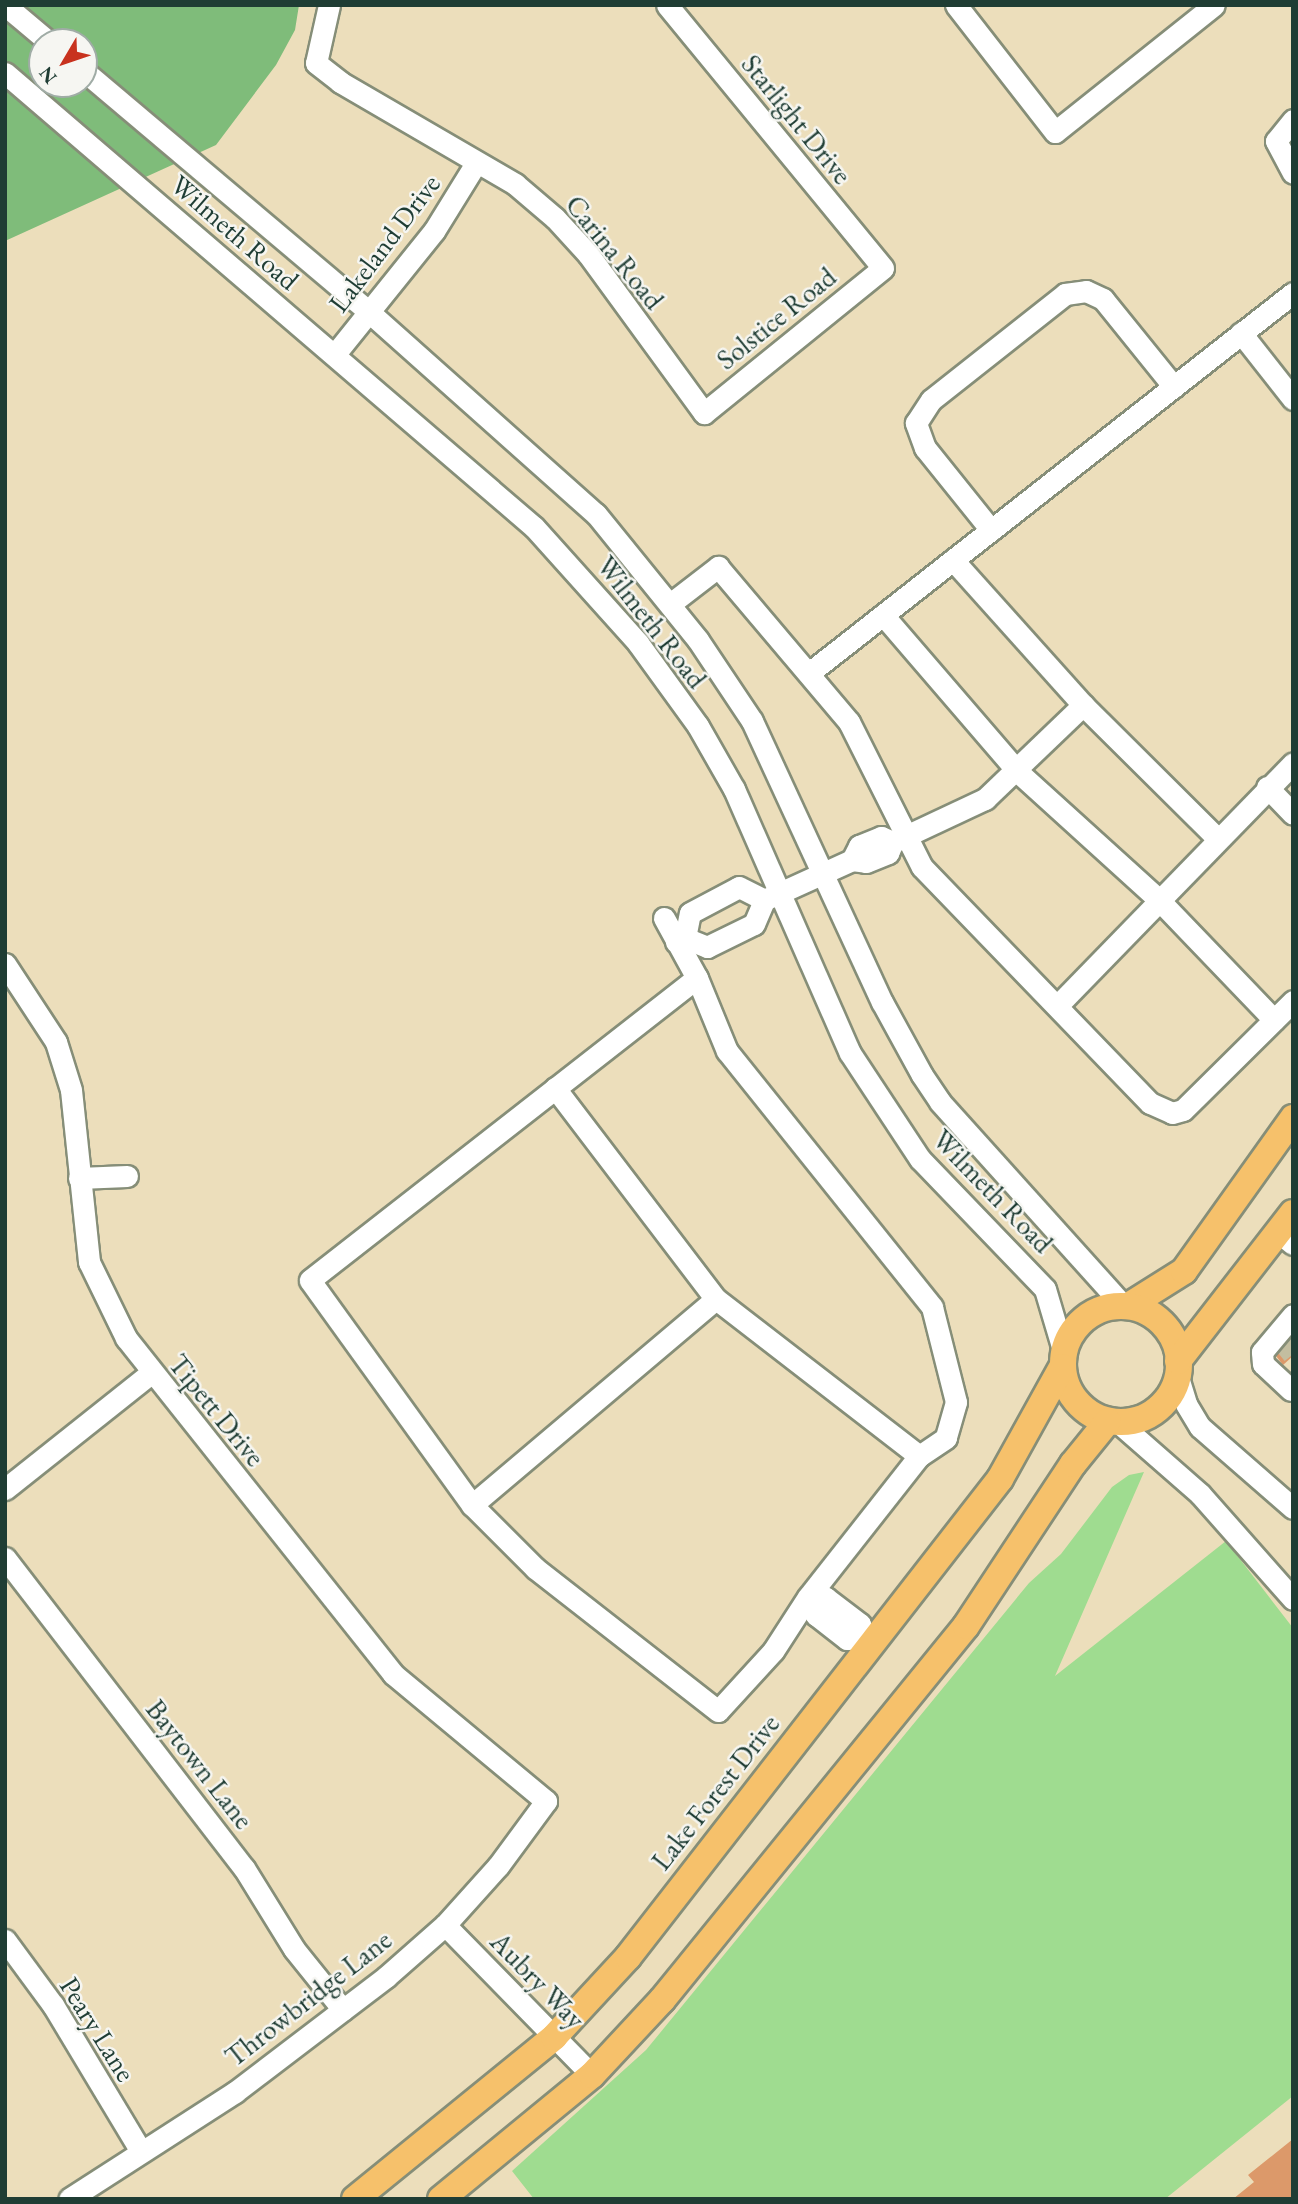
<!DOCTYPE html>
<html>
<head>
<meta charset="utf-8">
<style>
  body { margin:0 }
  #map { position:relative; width:1298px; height:2204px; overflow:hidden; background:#ecdebb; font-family:"EB Garamond",serif }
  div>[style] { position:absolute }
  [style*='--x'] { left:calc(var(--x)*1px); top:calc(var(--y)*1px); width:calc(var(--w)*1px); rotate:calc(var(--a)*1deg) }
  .green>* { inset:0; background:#9fdc90 }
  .forest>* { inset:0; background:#7fbc7a }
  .building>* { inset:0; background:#dc996a }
  .minor-tunnel>* { height:21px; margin-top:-10.5px; transform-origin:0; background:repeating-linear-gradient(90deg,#c3bea0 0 21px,transparent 0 31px) }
  .roads { filter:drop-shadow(2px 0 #868e78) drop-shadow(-2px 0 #868e78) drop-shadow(0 2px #868e78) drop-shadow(0 -2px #868e78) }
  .minor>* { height:21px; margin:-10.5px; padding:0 10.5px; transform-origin:10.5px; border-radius:10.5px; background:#fff }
  .major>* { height:26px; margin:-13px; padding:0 13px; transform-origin:13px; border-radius:13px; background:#f6c16b }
  .major>.ring { margin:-13px; padding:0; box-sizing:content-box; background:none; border:26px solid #f6c16b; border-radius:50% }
  span { translate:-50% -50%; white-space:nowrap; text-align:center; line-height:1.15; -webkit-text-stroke:5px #f6f6f2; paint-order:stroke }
  .street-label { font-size:28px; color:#1f3d34 }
  .frame { position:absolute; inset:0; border:7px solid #1f3d34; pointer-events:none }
  .north { position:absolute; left:28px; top:28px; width:70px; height:70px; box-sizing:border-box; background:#f6f6f2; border:2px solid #a0aca6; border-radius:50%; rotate:231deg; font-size:19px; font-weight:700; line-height:28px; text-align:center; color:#1f3d34 }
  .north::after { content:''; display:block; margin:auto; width:24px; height:32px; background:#c8321e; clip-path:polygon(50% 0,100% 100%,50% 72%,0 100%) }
</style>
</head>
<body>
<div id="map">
  <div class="green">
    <div style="clip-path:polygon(1144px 1472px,1055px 1676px,1226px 1541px,1293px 1628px,1293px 2096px,1165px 2199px,534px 2199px,512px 2171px,646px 2050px,1029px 1583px,1061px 1554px,1112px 1487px,1129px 1475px)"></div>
  </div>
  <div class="forest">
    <div style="clip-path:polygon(evenodd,5px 5px,299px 5px,295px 30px,276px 65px,216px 145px,5px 241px,5px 5px,42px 42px,84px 42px,84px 84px,42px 84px,42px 42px)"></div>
  </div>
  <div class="building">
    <div style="clip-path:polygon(1293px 1336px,1293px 1356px,1283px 1365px,1276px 1356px)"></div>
    <div style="clip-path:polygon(1293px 2139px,1293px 2199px,1233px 2199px,1254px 2182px,1248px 2175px)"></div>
  </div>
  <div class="minor-tunnel">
    <div style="--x:1284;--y:1343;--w:14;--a:51"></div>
  </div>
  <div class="roads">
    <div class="minor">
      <div style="--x:5;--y:5;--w:57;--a:40.1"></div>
      <div style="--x:329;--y:5;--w:59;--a:102.6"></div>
      <div style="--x:316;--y:63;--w:31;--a:38"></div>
      <div style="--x:340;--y:82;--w:203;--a:30.2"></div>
      <div style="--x:515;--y:184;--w:52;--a:40.4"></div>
      <div style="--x:555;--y:218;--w:49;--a:47.5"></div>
      <div style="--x:588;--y:254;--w:197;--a:53.9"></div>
      <div style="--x:704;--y:413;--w:230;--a:-39"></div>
      <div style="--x:883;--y:268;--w:340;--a:-129.4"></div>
      <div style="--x:956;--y:5;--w:161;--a:52.1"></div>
      <div style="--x:1055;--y:132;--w:203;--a:-38.6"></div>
      <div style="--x:84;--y:71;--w:373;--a:40.2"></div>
      <div style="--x:369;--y:312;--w:304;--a:41.7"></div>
      <div style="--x:596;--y:514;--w:162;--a:51"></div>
      <div style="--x:698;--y:640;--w:97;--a:56.3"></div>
      <div style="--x:752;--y:721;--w:310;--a:65.2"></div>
      <div style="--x:882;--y:1002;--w:83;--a:61.3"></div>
      <div style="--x:922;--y:1075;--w:32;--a:56"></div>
      <div style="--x:940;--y:1102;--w:273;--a:48"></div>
      <div style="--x:5;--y:73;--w:697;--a:40.64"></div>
      <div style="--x:534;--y:527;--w:156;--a:48.1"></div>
      <div style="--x:638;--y:643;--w:102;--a:54.1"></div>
      <div style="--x:698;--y:726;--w:73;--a:60.3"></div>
      <div style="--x:734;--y:789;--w:288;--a:66.3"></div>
      <div style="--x:850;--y:1053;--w:127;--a:56.6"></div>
      <div style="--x:920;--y:1159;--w:180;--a:46.1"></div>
      <div style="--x:1045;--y:1289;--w:67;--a:73.5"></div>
      <div style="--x:1293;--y:120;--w:27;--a:129"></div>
      <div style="--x:1276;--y:141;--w:36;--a:62"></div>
      <div style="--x:1241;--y:333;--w:84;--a:51.8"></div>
      <div style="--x:335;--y:354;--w:158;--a:-51.2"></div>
      <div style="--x:434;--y:231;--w:80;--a:-58.3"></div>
      <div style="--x:991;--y:530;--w:105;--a:-128.8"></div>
      <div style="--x:925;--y:448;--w:27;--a:-110"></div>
      <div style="--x:916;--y:423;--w:27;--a:-57"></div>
      <div style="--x:931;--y:400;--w:171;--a:-38.3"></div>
      <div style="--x:1065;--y:294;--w:21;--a:-8"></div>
      <div style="--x:1086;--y:291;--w:19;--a:25"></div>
      <div style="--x:1103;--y:299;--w:113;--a:51.1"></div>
      <div style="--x:953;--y:560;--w:195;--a:48.1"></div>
      <div style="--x:1083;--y:705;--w:190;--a:44.8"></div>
      <div style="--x:670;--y:604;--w:61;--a:-37.6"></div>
      <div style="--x:718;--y:567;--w:203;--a:49.8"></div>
      <div style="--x:849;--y:722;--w:162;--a:63.3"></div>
      <div style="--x:922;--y:867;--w:328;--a:46"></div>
      <div style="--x:1150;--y:1103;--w:24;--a:24"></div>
      <div style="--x:1172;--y:1113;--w:11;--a:-15"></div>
      <div style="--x:1183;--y:1110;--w:155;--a:-44.7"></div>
      <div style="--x:883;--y:615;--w:207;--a:49.3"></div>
      <div style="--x:1018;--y:772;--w:190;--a:42.2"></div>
      <div style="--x:1159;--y:900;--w:166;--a:46.2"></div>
      <div style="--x:809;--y:673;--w:615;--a:-38.14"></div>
      <div style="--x:1267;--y:787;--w:37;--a:46"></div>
      <div style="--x:852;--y:860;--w:16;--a:-63"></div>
      <div style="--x:859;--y:846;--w:24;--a:-22"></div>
      <div style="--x:881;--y:837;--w:13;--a:23"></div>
      <div style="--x:664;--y:918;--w:68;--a:61.2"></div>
      <div style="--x:697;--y:978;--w:79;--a:67.7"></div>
      <div style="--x:727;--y:1051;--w:328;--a:51.3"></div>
      <div style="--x:932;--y:1307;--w:98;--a:75.8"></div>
      <div style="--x:956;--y:1402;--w:37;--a:106"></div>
      <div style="--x:946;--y:1438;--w:32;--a:146"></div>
      <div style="--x:919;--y:1456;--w:179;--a:128.2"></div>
      <div style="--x:808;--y:1597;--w:64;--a:122.9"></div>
      <div style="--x:773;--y:1651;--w:81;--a:132.5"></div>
      <div style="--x:718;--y:1711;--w:232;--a:-142"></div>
      <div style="--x:535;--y:1568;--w:89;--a:-135"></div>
      <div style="--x:472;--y:1505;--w:277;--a:-125.8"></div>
      <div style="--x:310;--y:1280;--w:491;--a:-38"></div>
      <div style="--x:685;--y:938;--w:24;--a:22"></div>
      <div style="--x:707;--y:947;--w:52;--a:-26.1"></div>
      <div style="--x:754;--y:924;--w:26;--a:-67"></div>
      <div style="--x:764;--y:900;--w:97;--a:-24.4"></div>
      <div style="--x:852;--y:860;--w:14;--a:8"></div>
      <div style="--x:866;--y:862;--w:24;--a:-22"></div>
      <div style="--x:888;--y:853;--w:12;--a:-66"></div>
      <div style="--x:893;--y:842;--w:102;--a:-25.1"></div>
      <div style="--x:985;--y:799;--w:136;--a:-43.8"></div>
      <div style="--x:676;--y:942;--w:10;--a:-24"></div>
      <div style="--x:685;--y:938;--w:25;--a:-79"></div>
      <div style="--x:690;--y:913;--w:55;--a:-28"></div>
      <div style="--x:739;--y:887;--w:28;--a:27"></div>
      <div style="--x:5;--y:964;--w:93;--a:56.8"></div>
      <div style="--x:56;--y:1042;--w:50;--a:72.6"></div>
      <div style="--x:71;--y:1090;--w:173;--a:84"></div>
      <div style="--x:89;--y:1262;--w:85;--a:64"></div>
      <div style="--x:126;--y:1338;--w:429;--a:51.5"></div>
      <div style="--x:393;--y:1674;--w:199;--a:39.7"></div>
      <div style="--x:546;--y:1801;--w:81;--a:126.4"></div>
      <div style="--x:498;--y:1866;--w:79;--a:131.9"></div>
      <div style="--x:445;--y:1925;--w:79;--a:138.6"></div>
      <div style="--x:386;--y:1977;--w:190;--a:142.7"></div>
      <div style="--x:235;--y:2092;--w:197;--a:147.2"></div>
      <div style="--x:1058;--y:1005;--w:337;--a:-45.8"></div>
      <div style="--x:555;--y:1088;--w:265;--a:52.7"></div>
      <div style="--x:716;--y:1299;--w:257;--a:37.7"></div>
      <div style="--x:79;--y:1178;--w:48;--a:-2.4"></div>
      <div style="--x:1278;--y:1232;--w:19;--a:39"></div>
      <div style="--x:1177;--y:1374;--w:31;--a:73"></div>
      <div style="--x:1186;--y:1404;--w:27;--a:59"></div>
      <div style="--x:1200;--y:1427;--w:123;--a:41.1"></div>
      <div style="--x:1291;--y:1390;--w:38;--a:-137"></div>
      <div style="--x:1263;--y:1364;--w:12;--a:-95"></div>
      <div style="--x:1262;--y:1352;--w:48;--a:-50"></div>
      <div style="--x:1119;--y:1423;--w:108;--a:41.2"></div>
      <div style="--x:1200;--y:1494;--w:140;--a:48.5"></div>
      <div style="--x:5;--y:1489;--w:186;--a:-38.5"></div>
      <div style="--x:472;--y:1505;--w:319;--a:-40.2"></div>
      <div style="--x:5;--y:1558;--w:391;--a:52.4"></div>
      <div style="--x:244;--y:1868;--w:95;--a:58.3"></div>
      <div style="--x:294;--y:1949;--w:78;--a:51.2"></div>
      <div style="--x:815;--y:1602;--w:13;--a:86"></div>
      <div style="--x:816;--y:1615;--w:39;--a:38"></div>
      <div style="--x:847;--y:1639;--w:15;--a:-8"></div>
      <div style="--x:862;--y:1637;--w:10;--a:37"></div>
      <div style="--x:815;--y:1602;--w:12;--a:-20"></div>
      <div style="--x:826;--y:1598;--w:43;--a:37.4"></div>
      <div style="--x:860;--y:1624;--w:13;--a:81"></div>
      <div style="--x:445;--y:1925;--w:210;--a:45.6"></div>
      <div style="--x:5;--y:1940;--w:81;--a:53.6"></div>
      <div style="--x:53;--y:2005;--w:169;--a:59"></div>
    </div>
    <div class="major">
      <div style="--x:1130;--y:1305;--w:64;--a:-32.2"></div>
      <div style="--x:1184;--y:1271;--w:188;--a:-54.5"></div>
      <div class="ring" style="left:1063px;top:1306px;width:90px;height:90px"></div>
      <div style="--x:1178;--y:1361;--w:187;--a:-52.2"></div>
      <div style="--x:355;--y:2199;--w:257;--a:-39.1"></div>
      <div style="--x:554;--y:2037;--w:109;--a:-47.2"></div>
      <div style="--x:628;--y:1957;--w:606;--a:-52.11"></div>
      <div style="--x:1000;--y:1479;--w:128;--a:-61"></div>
      <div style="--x:441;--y:2199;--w:195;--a:-39.4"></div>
      <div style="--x:592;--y:2075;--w:103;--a:-47"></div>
      <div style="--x:662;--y:2000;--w:482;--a:-50.9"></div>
      <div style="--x:966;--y:1626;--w:194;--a:-56.6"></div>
      <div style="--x:1073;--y:1464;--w:55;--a:-50.9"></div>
    </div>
  </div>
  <div class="street-label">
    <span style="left:797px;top:119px;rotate:51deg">Starlight Drive</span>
    <span style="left:235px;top:232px;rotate:41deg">Wilmeth Road</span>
    <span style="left:384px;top:243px;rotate:-53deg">Lakeland Drive</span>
    <span style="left:615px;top:252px;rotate:51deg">Carina Road</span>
    <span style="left:776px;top:318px;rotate:-39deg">Solstice Road</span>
    <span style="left:652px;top:622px;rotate:52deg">Wilmeth Road</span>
    <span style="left:993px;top:1191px;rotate:46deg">Wilmeth Road</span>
    <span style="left:217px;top:1410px;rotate:51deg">Tipett Drive</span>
    <span style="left:200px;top:1764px;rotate:52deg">Baytown Lane</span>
    <span style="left:715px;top:1792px;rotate:-52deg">Lake Forest Drive</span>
    <span style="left:538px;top:1980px;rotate:46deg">Aubry Way</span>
    <span style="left:308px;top:1998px;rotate:-38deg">Throwbridge Lane</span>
    <span style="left:98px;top:2029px;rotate:58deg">Peary Lane</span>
  </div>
  <div class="frame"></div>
  <div class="north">N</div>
</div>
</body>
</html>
